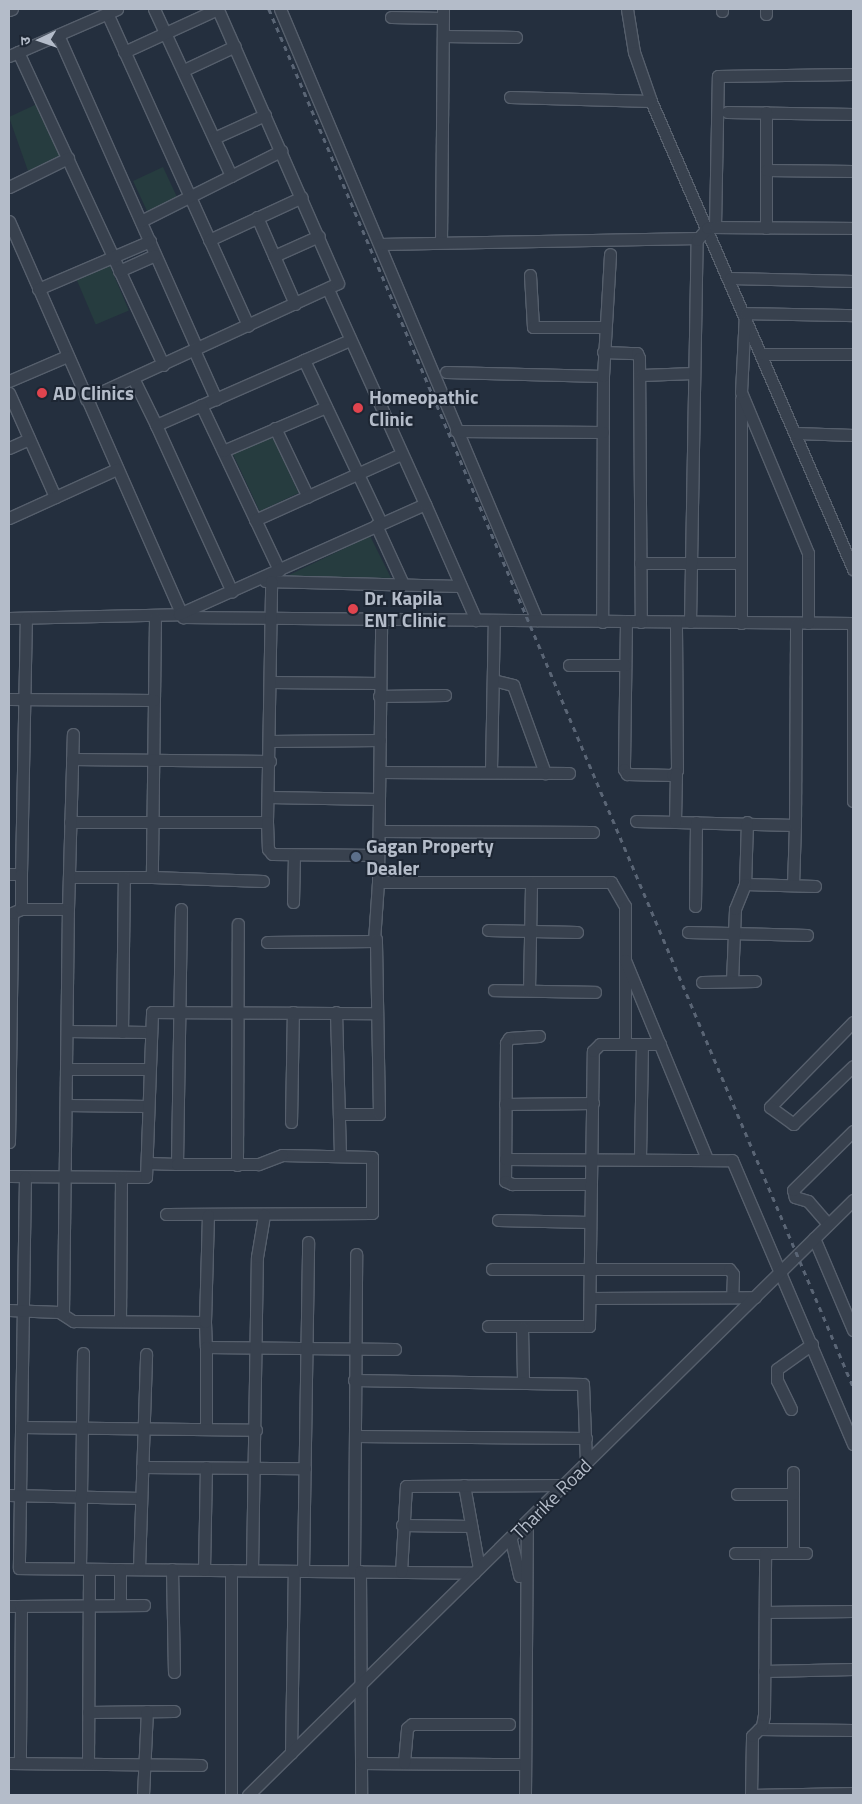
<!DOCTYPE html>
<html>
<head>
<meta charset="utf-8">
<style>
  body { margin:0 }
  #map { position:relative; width:862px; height:1804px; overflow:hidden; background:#242f3e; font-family:"Titillium Web","Noto Sans Devanagari",sans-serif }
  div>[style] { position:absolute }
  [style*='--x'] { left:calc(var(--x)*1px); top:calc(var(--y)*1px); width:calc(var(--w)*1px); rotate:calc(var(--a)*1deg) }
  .green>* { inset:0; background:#263c3f; transform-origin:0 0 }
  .roads { filter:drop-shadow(1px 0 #565f6c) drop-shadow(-1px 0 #565f6c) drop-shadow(0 1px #565f6c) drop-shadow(0 -1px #565f6c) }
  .minor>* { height:11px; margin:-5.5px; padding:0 5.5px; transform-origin:5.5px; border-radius:5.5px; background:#38414e }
  .rail>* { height:2.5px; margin-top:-1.25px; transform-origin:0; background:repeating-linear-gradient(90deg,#5a6575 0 5px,transparent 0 10px) }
  .dots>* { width:14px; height:14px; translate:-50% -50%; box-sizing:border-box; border:2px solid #1d2633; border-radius:50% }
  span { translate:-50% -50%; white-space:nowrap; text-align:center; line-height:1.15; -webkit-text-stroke:4px #1d2633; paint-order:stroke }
  .poi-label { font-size:19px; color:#b4bcc9; font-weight:700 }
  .left { translate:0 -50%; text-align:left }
  .street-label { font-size:19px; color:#b4bcc9 }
  .frame { position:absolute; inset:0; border:10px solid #b4bcc9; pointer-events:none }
  .north { position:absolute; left:15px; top:15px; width:50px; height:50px; -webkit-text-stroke:4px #1d2633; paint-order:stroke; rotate:267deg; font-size:14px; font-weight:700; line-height:20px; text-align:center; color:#b4bcc9 }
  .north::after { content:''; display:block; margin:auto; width:18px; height:22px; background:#b4bcc9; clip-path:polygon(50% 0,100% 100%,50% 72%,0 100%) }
</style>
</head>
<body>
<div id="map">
  <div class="green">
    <div style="clip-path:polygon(37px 104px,61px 155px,28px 171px,9px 117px)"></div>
    <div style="left:163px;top:167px;width:35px;height:33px;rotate:65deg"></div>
    <div style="left:107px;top:259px;width:56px;height:36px;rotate:67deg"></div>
    <div style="left:272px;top:436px;width:63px;height:43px;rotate:65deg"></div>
    <div style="clip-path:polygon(370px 536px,391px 578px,287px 576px)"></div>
  </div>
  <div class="roads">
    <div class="minor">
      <div style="--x:154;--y:9;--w:184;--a:65.2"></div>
      <div style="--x:280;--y:9;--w:663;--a:67.19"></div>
      <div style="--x:627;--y:9;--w:44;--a:80.8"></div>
      <div style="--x:634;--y:52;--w:52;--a:70.9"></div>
      <div style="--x:651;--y:101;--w:510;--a:66.65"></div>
      <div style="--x:9;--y:10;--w:3;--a:-18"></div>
      <div style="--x:722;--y:11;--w:2;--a:-90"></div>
      <div style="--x:107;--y:13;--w:343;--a:65.7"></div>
      <div style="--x:766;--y:14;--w:5;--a:-90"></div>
      <div style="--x:391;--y:17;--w:52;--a:1.1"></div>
      <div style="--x:58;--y:35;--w:343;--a:66.1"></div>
      <div style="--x:443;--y:36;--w:73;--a:0.8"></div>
      <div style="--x:18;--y:52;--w:345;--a:65.1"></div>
      <div style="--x:124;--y:52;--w:103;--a:-24.6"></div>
      <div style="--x:9;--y:56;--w:118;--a:-23.5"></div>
      <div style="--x:184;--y:70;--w:56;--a:-25.2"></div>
      <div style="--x:510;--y:97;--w:141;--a:1.6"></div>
      <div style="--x:727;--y:112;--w:126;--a:0.9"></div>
      <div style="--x:766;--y:112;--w:116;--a:90"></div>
      <div style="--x:214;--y:138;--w:56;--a:-24.3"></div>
      <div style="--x:766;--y:170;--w:87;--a:0.7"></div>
      <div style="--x:9;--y:187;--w:66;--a:-26.2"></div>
      <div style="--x:257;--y:217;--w:95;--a:66.4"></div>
      <div style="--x:9;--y:221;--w:433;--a:66.3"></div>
      <div style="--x:183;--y:617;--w:670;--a:0.51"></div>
      <div style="--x:141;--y:221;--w:157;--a:-26.6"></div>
      <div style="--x:715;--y:227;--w:151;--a:-88.9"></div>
      <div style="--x:718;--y:76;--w:135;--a:-0.8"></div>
      <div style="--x:209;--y:240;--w:102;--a:-24.8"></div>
      <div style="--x:441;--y:242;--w:233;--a:-89.5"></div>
      <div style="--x:380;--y:244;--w:318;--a:-1.1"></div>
      <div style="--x:274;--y:256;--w:49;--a:-24"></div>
      <div style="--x:119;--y:271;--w:39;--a:-24"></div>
      <div style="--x:530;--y:275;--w:52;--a:86.7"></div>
      <div style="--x:533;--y:327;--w:71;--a:0"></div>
      <div style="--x:730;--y:278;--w:123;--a:1.4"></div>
      <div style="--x:38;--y:289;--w:122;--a:-23.2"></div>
      <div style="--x:194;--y:350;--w:54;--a:65.8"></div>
      <div style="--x:603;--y:352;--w:34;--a:2"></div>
      <div style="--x:637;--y:353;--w:5;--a:68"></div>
      <div style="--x:639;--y:358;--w:264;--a:89.6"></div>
      <div style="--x:763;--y:354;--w:90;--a:0"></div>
      <div style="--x:304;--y:360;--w:50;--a:-23.5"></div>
      <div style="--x:446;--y:372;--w:157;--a:1.5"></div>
      <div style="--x:603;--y:376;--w:246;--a:90.2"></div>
      <div style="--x:641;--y:375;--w:53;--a:-2.2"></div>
      <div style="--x:603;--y:376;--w:122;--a:-86.7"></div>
      <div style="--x:133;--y:378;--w:52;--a:63.9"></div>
      <div style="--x:156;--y:425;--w:162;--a:-23.7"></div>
      <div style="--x:304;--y:360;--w:180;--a:64.7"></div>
      <div style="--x:9;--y:381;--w:63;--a:-23.3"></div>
      <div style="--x:9;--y:393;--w:114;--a:66.1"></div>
      <div style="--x:86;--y:399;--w:277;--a:-24.7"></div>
      <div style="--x:338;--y:283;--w:299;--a:-113.7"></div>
      <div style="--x:201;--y:405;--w:183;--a:64.7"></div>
      <div style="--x:156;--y:425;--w:183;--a:65.5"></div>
      <div style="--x:275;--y:428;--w:76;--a:64.4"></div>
      <div style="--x:456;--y:431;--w:147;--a:0.4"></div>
      <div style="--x:796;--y:433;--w:57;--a:2"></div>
      <div style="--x:9;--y:448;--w:22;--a:-24"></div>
      <div style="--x:223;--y:451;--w:112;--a:-23.1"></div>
      <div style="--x:425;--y:504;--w:127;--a:66.3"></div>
      <div style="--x:9;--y:518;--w:119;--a:-24.4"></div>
      <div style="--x:255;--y:520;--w:160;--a:-24.3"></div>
      <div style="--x:376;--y:525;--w:65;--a:65.4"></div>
      <div style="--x:640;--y:563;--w:100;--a:0"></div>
      <div style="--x:265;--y:581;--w:195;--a:1.5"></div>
      <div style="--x:9;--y:618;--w:170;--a:-1.3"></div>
      <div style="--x:179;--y:614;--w:269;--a:-24.1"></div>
      <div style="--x:425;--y:504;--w:236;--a:-114.3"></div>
      <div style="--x:155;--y:618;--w:259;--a:90.7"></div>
      <div style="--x:152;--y:877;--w:111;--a:2.1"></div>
      <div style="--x:626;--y:622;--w:147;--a:90.8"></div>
      <div style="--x:624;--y:769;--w:6;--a:59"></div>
      <div style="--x:627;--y:774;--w:45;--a:1.3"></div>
      <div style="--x:672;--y:775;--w:7;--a:-45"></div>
      <div style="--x:677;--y:770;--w:148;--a:-90.4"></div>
      <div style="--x:690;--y:622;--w:382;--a:-89"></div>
      <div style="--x:697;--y:240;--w:16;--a:-50"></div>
      <div style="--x:707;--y:228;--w:8;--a:-7"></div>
      <div style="--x:715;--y:227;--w:138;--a:0.4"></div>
      <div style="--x:741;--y:623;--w:224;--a:-90"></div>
      <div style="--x:808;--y:623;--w:70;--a:-90"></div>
      <div style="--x:808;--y:553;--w:174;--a:-112.6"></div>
      <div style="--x:741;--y:392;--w:79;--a:-87.1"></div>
      <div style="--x:745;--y:313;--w:108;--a:1.1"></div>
      <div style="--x:853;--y:623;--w:178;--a:90"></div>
      <div style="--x:569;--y:665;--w:56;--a:0"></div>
      <div style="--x:493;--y:680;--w:21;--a:14"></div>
      <div style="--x:513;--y:685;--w:94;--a:70"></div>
      <div style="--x:270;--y:682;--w:110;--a:0.5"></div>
      <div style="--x:379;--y:696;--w:66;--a:-0.9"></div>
      <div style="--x:9;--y:699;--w:145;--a:0.4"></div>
      <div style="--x:270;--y:741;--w:110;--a:-0.5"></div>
      <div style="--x:72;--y:759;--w:198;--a:0.6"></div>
      <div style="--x:491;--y:770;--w:150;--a:-88.9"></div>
      <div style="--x:380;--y:772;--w:189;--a:0.3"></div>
      <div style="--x:269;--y:797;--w:110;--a:1"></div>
      <div style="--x:636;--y:821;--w:159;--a:1.4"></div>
      <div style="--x:795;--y:825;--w:60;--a:91.9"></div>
      <div style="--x:675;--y:821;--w:48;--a:-88.8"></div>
      <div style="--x:70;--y:822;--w:197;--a:0"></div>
      <div style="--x:267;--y:822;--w:241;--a:-89"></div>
      <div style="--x:267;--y:822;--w:27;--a:88"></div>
      <div style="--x:268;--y:849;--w:6;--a:51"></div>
      <div style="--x:272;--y:854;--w:106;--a:0.5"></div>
      <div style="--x:747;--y:822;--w:62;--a:91.8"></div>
      <div style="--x:745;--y:884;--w:70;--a:1.6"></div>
      <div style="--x:795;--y:825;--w:202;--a:-89.7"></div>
      <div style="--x:379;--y:831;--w:214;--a:0.3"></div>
      <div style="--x:9;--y:874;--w:12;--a:0"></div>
      <div style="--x:21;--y:874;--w:256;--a:-88.9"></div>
      <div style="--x:21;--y:874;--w:35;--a:90"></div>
      <div style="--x:69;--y:877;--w:83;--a:0"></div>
      <div style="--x:378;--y:882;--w:263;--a:-89.3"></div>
      <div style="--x:293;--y:902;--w:47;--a:-88.8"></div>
      <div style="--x:695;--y:906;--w:84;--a:-89.3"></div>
      <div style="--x:488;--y:930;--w:89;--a:1.3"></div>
      <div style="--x:688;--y:932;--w:119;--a:1.4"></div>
      <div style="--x:267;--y:942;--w:107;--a:-0.5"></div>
      <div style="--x:374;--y:941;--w:59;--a:-86.1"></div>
      <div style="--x:378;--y:882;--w:233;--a:0"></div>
      <div style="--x:611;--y:882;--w:28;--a:60"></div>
      <div style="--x:625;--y:906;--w:138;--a:90"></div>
      <div style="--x:625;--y:960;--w:213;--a:67.6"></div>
      <div style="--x:732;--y:981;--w:72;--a:-87.6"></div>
      <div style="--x:735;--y:909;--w:27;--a:-68"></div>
      <div style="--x:702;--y:982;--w:53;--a:-1.1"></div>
      <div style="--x:494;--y:990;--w:101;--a:1.1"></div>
      <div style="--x:529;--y:990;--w:108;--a:-88.9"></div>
      <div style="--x:336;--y:1012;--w:144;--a:88.4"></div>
      <div style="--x:853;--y:1022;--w:119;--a:134.3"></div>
      <div style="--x:770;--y:1107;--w:29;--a:36"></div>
      <div style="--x:793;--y:1124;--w:83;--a:-44"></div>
      <div style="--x:67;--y:1031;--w:81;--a:0.7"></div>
      <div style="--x:122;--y:1032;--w:155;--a:-89.3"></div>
      <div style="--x:539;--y:1036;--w:30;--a:176"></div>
      <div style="--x:509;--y:1038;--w:6;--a:121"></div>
      <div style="--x:506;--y:1043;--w:138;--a:90.4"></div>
      <div style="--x:505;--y:1181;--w:8;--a:23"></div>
      <div style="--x:512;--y:1184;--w:79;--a:0"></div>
      <div style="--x:67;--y:1069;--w:82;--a:0"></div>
      <div style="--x:505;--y:1104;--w:88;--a:-0.7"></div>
      <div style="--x:66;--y:1105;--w:82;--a:0.7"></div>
      <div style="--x:339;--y:1114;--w:40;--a:0"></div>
      <div style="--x:379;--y:1114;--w:175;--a:-91"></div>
      <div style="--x:291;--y:1122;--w:110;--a:-89"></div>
      <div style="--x:9;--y:1142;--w:229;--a:-89.2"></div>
      <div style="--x:12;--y:913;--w:10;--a:-24"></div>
      <div style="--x:21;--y:909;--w:47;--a:0"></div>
      <div style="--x:68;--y:909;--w:175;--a:-88.4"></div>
      <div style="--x:640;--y:1158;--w:114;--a:-89"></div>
      <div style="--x:505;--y:1159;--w:227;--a:0.3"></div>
      <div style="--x:732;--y:1160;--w:309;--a:66.9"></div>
      <div style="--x:148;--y:1163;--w:29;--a:2"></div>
      <div style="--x:177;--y:1164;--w:255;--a:-89.1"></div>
      <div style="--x:237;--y:1165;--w:241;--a:-89.8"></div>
      <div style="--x:9;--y:1176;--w:137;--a:0.4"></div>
      <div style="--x:146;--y:1177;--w:165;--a:-87.9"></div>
      <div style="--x:152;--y:1012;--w:225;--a:0.3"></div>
      <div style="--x:25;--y:1177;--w:391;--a:90.9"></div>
      <div style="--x:19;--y:1568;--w:455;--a:0.6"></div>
      <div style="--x:166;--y:1214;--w:206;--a:-0.3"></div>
      <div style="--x:372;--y:1213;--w:56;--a:-90"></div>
      <div style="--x:372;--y:1157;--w:90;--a:-178.7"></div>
      <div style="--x:282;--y:1155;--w:26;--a:159"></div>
      <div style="--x:258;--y:1164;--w:81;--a:180"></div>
      <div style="--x:498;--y:1220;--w:92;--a:1.2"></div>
      <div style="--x:828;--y:1224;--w:30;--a:-131"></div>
      <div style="--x:808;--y:1201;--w:14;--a:-163"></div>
      <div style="--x:795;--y:1197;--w:7;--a:-106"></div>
      <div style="--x:793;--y:1190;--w:84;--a:-44.5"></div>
      <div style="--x:814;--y:1238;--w:100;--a:67"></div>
      <div style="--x:492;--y:1269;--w:237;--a:0"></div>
      <div style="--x:729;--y:1269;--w:6;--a:51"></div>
      <div style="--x:733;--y:1274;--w:23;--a:92"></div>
      <div style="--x:591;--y:1298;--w:164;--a:-0.3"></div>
      <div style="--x:9;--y:1310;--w:50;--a:2.3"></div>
      <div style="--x:59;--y:1312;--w:17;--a:33"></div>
      <div style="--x:73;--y:1321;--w:132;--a:0.4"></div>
      <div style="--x:205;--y:1322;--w:25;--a:88"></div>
      <div style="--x:206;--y:1347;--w:189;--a:0.6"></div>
      <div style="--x:63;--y:1314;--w:405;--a:-89.3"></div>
      <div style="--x:120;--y:1321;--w:143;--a:-89.6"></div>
      <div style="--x:205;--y:1322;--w:107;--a:-88.4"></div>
      <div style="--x:488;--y:1326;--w:101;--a:0"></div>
      <div style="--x:589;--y:1326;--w:275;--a:-89.2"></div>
      <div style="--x:593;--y:1051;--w:10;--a:-45"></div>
      <div style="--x:600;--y:1044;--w:60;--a:0"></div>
      <div style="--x:522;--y:1327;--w:54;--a:88.9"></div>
      <div style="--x:206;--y:1347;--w:82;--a:90"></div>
      <div style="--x:354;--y:1380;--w:229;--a:1"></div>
      <div style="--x:583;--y:1384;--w:79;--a:87.8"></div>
      <div style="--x:791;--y:1409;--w:32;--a:-116"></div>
      <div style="--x:777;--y:1380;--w:11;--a:-90"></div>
      <div style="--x:777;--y:1369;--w:43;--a:-35.5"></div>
      <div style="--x:21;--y:1427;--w:235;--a:0.7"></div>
      <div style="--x:356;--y:1436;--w:230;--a:0.5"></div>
      <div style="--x:142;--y:1467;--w:163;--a:0.4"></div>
      <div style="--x:793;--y:1472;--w:81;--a:90"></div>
      <div style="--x:464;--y:1485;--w:84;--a:79.8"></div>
      <div style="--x:737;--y:1494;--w:56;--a:0"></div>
      <div style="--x:9;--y:1495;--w:132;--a:1.3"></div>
      <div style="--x:402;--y:1525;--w:69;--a:0.8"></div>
      <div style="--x:511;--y:1540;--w:37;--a:77"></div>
      <div style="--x:735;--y:1553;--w:71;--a:0"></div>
      <div style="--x:80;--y:1568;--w:215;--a:-89.2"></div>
      <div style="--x:120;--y:1569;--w:36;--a:90"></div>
      <div style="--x:139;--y:1569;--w:215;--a:-88.1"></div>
      <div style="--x:172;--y:1569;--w:103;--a:88.9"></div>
      <div style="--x:204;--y:1570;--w:103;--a:-88.9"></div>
      <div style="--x:231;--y:1570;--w:225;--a:90"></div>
      <div style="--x:252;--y:1570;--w:313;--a:-89.1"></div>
      <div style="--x:257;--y:1257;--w:43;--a:-80.5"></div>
      <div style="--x:303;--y:1571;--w:329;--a:-89.1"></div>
      <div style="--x:354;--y:1571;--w:317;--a:-89.6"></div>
      <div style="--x:360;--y:1571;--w:224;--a:89.7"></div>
      <div style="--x:401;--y:1572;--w:86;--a:-86.7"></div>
      <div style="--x:406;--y:1486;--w:158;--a:-0.4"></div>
      <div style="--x:9;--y:1606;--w:12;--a:0"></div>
      <div style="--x:21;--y:1606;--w:157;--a:90.4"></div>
      <div style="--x:21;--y:1606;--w:123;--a:-0.5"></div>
      <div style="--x:765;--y:1612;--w:88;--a:-0.7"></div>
      <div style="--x:764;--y:1671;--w:89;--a:-1.3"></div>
      <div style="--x:88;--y:1712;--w:86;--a:-0.7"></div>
      <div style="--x:759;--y:1729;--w:94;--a:0.6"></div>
      <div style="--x:291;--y:1753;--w:182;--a:-89.1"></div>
      <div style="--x:9;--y:1763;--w:192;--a:0.6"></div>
      <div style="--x:88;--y:1763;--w:194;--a:-89.7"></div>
      <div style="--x:361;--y:1763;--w:159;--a:0.4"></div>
      <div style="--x:404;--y:1763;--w:35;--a:-85"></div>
      <div style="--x:407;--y:1728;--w:6;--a:-39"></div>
      <div style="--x:412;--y:1724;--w:97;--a:0"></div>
      <div style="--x:143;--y:1795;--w:84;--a:-87.3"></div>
      <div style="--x:248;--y:1795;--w:849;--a:-44.52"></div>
      <div style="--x:525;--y:1795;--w:270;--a:-89.6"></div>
      <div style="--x:751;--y:1795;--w:59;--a:-89"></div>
      <div style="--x:752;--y:1736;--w:14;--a:-45"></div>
      <div style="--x:762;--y:1726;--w:11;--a:-80"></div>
      <div style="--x:764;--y:1715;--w:162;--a:-89.6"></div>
      <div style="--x:751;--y:1795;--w:102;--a:-1.1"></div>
    </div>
  </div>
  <div class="rail">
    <div style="--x:269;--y:9;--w:1496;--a:67.02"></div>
  </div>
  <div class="dots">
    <div style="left:42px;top:393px;background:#e0444e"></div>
    <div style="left:358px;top:408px;background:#e0444e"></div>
    <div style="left:353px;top:609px;background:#e0444e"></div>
    <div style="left:356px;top:857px;background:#5c6f8a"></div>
  </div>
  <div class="poi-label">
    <span class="left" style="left:53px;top:393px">AD Clinics</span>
    <span class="left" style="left:369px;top:408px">Homeopathic<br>Clinic</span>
    <span class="left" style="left:364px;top:609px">Dr. Kapila<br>ENT Clinic</span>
    <span class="left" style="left:366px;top:857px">Gagan Property<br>Dealer</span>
  </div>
  <div class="street-label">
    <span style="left:551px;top:1499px;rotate:-45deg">Tharike Road</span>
  </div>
  <div class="frame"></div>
  <div class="north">उ</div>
</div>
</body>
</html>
